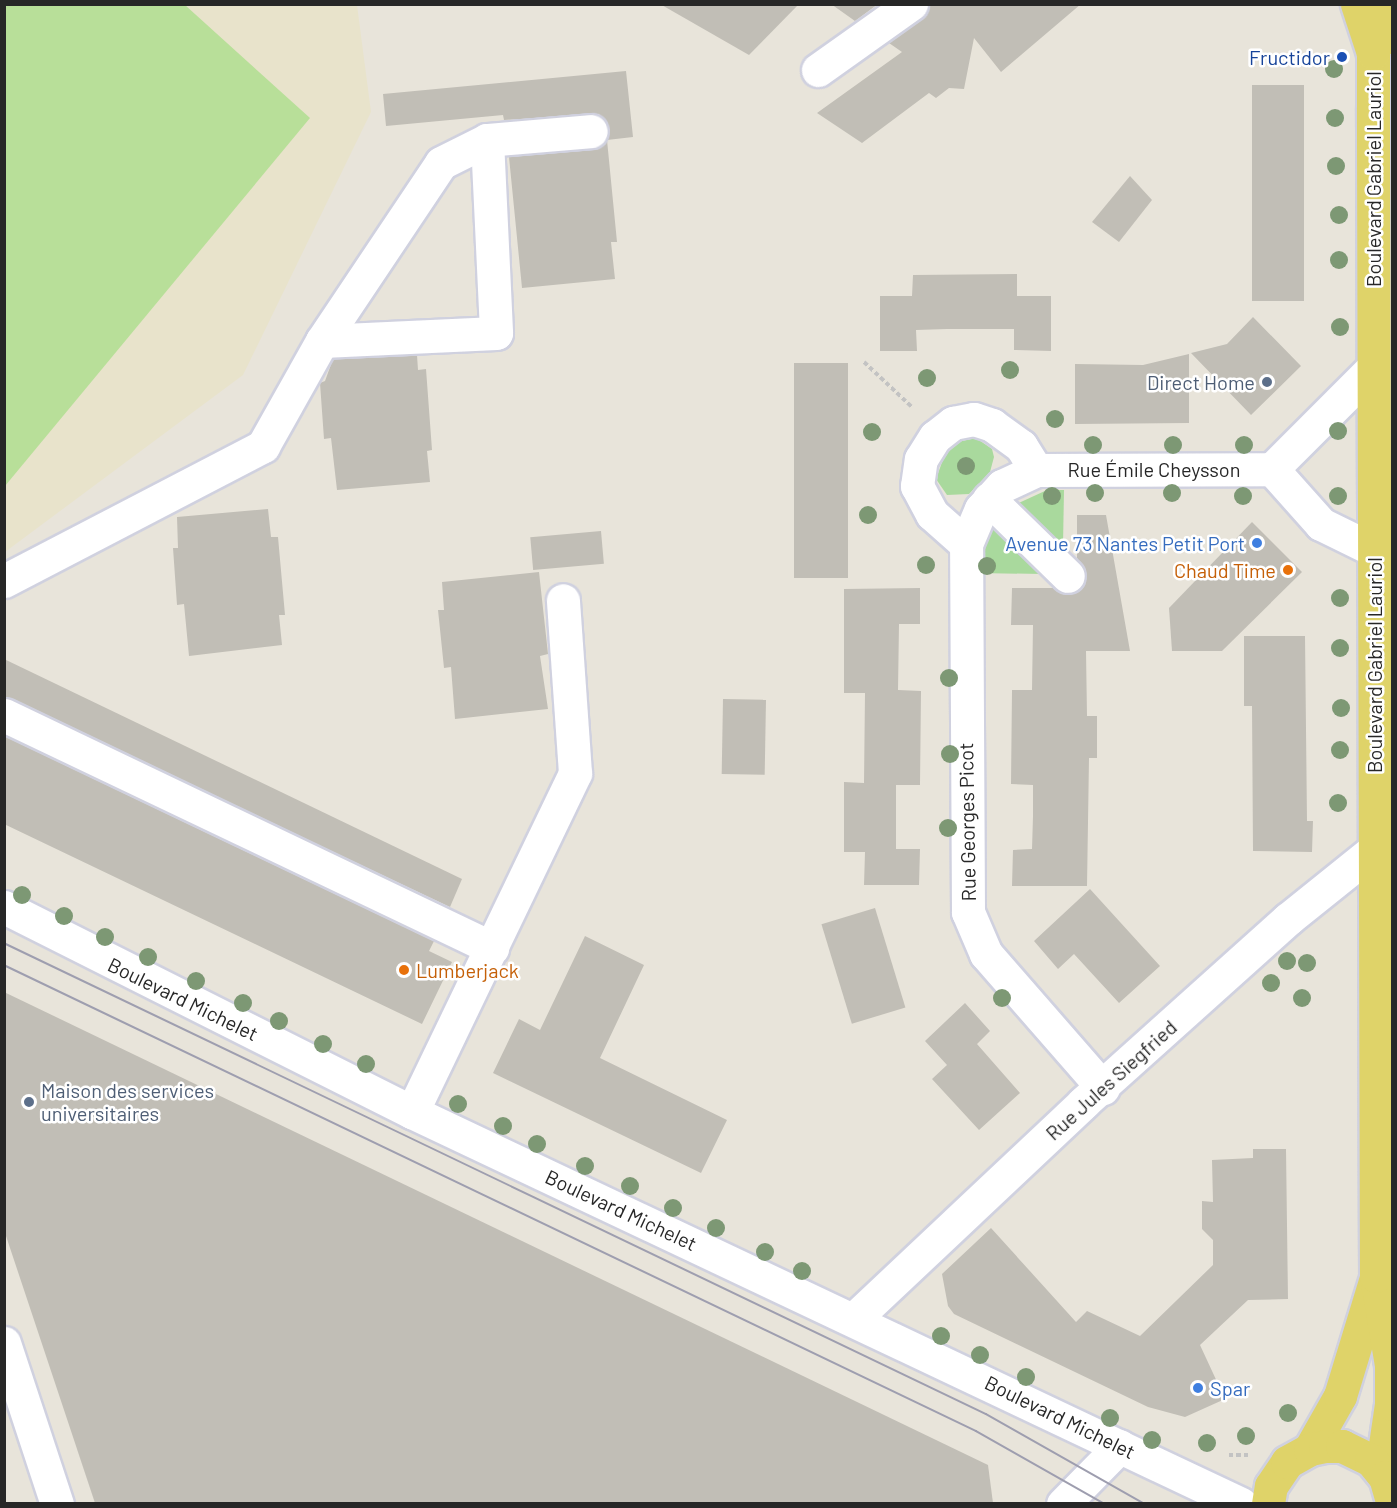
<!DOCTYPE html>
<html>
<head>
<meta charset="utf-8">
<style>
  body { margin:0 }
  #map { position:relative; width:1397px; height:1508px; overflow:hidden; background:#e8e4da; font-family:Barlow,sans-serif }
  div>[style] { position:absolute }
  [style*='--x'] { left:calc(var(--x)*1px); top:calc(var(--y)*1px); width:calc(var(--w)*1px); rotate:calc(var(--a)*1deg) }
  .education>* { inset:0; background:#e8e3cb }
  .green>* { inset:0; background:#a9d99d }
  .pitch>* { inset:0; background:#b8df99 }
  .building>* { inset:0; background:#c1beb6; transform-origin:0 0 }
  .path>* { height:4px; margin-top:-2px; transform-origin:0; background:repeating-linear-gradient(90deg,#c3c3c3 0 4.5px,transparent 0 7.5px) }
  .roads { filter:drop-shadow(2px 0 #d0d1df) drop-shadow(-2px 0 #d0d1df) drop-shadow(0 2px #d0d1df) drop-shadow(0 -2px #d0d1df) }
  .minor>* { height:33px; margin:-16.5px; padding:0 16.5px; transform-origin:16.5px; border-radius:16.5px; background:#fff }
  .major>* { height:33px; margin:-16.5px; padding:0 16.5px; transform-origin:16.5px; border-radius:16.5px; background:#dfd369 }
  .tram>* { height:1.5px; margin:-0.75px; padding:0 0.75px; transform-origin:0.75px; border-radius:0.75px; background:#9e9eaf }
  .trees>* { width:18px; height:18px; margin:-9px; border-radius:50%; background:#7d9874 }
  .dots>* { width:16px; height:16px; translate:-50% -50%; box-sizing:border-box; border:3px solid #fff; border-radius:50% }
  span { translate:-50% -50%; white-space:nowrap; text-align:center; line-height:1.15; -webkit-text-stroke:5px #fff; paint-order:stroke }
  .transit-label { font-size:20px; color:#164399 }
  .right { translate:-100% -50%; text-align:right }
  .street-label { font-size:20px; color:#272727 }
  .service-label { font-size:20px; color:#4e5e75 }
  .left { translate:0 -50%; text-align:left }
  .shop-label { font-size:20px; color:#366cbe }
  .food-label { font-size:20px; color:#c56008 }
  .frame { position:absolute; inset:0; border:6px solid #272727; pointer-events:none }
</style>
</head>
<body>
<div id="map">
  <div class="education">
    <div style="clip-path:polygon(5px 5px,357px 5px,371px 112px,243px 375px,5px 552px)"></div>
  </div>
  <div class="green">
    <div style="clip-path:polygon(976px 438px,992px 449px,994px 457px,990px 472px,969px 494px,947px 495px,936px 479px,945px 454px,957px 442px)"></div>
    <div style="clip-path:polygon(1047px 490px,1064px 490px,1063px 546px,1056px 551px,1010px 507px)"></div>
    <div style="clip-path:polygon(997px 521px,1045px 564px,1042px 574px,976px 573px,985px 541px)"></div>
  </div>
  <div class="pitch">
    <div style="clip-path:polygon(5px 4px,185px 5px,310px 118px,5px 486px)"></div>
  </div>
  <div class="building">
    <div style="clip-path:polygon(660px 4px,799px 4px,749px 55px)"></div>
    <div style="clip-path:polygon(831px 4px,878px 4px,855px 21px)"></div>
    <div style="clip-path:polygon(929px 4px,1081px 4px,1001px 72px,974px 38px,964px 89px,949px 88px,936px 98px,929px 93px,862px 143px,817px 113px,902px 52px,889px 43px,922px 19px)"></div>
    <div style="clip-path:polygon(626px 71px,633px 137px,607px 140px,617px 242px,611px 242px,615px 279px,522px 288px,509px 157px,601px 147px,610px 130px,599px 114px,504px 120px,503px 115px,386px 126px,383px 94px)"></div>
    <div style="left:1252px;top:85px;width:52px;height:216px"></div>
    <div style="clip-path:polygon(1130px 176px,1152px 200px,1119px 242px,1092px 222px)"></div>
    <div style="clip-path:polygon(1017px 274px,1017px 296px,1051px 296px,1051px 351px,1014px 350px,1014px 329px,947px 329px,916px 330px,917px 351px,880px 351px,880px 296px,912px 296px,913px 275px)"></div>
    <div style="clip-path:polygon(1253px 317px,1301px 366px,1251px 415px,1191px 353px,1227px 344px)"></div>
    <div style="clip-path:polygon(1189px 354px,1189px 423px,1075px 424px,1075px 364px,1143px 365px)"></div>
    <div style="clip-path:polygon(417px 355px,418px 370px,426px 369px,432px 450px,427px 451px,430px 482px,337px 490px,331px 438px,324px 439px,320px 383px,325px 381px,333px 359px)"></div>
    <div style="left:794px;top:363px;width:54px;height:215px"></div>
    <div style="clip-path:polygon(268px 509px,271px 537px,278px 537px,285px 615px,279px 615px,282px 645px,189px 656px,184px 604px,177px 605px,173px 548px,178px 548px,177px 517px)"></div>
    <div style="clip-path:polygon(1077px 515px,1106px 515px,1130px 651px,1086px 651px,1087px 716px,1097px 716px,1097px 758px,1089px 758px,1087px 886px,1012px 886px,1013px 850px,1032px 849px,1033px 816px,1033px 785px,1011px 784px,1012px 690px,1032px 690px,1033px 625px,1011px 625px,1012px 588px,1053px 588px,1064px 594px,1082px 589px,1086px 572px,1077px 558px)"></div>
    <div style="clip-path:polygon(1252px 522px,1302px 572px,1222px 651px,1172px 651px,1169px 608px)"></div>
    <div style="left:601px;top:531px;width:33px;height:71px;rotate:85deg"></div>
    <div style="clip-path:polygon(539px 572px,548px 654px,540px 656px,548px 709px,455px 719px,451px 667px,444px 668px,438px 610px,444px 610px,442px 582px)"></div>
    <div style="clip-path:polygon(920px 588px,920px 624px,899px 624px,898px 690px,921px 691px,920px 785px,896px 785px,896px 849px,920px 849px,919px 885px,864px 885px,865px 852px,844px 852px,844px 782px,864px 783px,865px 693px,844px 693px,844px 589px)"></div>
    <div style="clip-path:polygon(1244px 636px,1305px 636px,1307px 821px,1313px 821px,1312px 852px,1253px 851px,1252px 706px,1244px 706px)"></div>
    <div style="clip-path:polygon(4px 659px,462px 879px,450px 907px,4px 697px)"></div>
    <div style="left:723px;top:699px;width:43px;height:75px;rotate:1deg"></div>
    <div style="clip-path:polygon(4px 736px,434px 941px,429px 951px,452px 962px,422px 1024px,4px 824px)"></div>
    <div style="clip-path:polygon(1090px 889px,1160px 966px,1119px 1003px,1074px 954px,1058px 969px,1034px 941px)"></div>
    <div style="left:875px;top:908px;width:104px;height:56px;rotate:73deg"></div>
    <div style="clip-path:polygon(585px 936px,644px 965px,600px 1058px,727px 1120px,701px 1173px,493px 1073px,519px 1019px,540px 1030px)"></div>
    <div style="clip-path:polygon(4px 992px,988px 1465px,993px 1503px,95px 1503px,4px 1230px)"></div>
    <div style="clip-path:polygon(965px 1003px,990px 1031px,977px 1044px,1020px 1093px,979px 1130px,932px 1079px,947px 1065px,925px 1041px)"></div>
    <div style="clip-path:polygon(1253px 1149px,1286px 1149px,1288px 1299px,1248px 1300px,1200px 1345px,1225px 1399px,1185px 1417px,1148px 1407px,954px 1314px,948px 1306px,942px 1274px,991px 1228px,1076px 1322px,1087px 1311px,1140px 1336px,1213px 1265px,1213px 1240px,1202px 1229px,1202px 1201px,1213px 1202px,1212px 1160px,1253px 1158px)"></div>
  </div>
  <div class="path">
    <div style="--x:864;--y:362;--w:67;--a:43.2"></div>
    <div style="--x:1229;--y:1455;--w:19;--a:0"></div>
  </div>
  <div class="roads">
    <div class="minor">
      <div style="--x:818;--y:70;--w:114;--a:-35.4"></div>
      <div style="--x:487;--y:140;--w:104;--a:-4.9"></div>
      <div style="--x:1373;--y:368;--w:143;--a:135"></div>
      <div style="--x:1272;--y:469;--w:74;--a:48.3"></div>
      <div style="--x:1321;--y:524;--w:59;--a:26.1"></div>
      <div style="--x:989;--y:499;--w:110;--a:44.3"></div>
      <div style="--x:966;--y:544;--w:45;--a:-138.6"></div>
      <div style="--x:932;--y:514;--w:32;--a:-118"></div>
      <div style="--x:917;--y:486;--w:27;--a:-82"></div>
      <div style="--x:921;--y:459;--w:26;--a:-58"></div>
      <div style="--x:935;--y:437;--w:23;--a:-38"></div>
      <div style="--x:953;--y:423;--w:21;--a:-11"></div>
      <div style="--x:974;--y:419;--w:19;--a:18"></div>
      <div style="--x:992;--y:425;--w:36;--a:36"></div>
      <div style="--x:1021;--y:446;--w:28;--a:58"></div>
      <div style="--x:4;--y:581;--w:292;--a:-27.5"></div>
      <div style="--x:263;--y:446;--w:120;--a:-60.7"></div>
      <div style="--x:322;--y:341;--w:214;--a:-56.2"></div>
      <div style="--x:441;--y:163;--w:51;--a:-26.6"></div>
      <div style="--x:487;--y:140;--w:193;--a:87.3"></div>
      <div style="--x:496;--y:333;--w:174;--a:177.4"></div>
      <div style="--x:4;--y:715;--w:541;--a:25.52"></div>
      <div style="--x:4;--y:907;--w:457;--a:26.7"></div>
      <div style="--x:412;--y:1112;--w:917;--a:25.31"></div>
      <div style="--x:1103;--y:1088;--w:178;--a:-131.1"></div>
      <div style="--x:986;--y:954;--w:46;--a:-113.2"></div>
      <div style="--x:968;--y:912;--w:368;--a:-90.3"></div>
      <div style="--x:966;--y:544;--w:38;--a:-67"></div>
      <div style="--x:981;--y:509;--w:31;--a:-48"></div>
      <div style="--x:1002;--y:486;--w:38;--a:-25"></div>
      <div style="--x:1036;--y:470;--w:236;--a:-0.2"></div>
      <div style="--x:412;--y:1112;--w:376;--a:-64.3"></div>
      <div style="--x:575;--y:773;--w:173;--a:-94"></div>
      <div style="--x:854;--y:1319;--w:315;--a:-43.3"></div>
      <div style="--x:1083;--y:1103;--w:275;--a:-41.9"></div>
      <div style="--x:1288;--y:919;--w:112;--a:-38.8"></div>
      <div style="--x:1375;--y:849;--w:19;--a:-28"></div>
      <div style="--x:4;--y:1343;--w:169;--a:71.8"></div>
      <div style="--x:1063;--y:1504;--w:81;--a:-45.5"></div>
    </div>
    <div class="major">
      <div style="--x:1357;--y:4;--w:52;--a:71.9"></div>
      <div style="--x:1310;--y:1449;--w:61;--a:-60.5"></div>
      <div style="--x:1340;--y:1396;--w:120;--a:-73.1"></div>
      <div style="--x:1381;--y:1472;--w:69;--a:-81.6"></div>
      <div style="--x:1391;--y:1404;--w:39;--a:-90"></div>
      <div style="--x:1391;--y:1365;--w:90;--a:-99.6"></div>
      <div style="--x:1376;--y:1276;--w:1169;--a:-90.15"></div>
      <div style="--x:1373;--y:107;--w:54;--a:-90"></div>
      <div style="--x:1373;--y:53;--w:51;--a:-74.1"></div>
      <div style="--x:1268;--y:1504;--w:18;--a:-81"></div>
      <div style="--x:1271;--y:1486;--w:29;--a:-56"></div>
      <div style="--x:1287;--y:1462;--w:26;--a:-29"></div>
      <div style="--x:1310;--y:1449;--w:15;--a:-11"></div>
      <div style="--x:1325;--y:1446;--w:17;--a:0"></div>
      <div style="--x:1342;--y:1446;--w:32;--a:26"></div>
      <div style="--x:1371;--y:1460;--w:22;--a:51"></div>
      <div style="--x:1385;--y:1477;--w:25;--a:74"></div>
    </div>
  </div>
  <div class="tram">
    <div style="--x:4;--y:943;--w:1089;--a:25.62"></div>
    <div style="--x:986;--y:1414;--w:183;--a:29.5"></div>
    <div style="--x:4;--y:965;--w:1078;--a:25.61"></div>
    <div style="--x:976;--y:1431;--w:148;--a:29.5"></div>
  </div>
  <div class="trees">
    <div style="left:1334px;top:69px"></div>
    <div style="left:1335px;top:118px"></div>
    <div style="left:1336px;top:166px"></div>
    <div style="left:1339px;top:215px"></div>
    <div style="left:1339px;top:260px"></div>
    <div style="left:1340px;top:327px"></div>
    <div style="left:1010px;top:370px"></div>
    <div style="left:927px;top:378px"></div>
    <div style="left:1055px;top:419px"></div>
    <div style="left:1338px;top:431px"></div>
    <div style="left:872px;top:432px"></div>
    <div style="left:1093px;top:445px"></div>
    <div style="left:1173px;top:445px"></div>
    <div style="left:1244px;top:445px"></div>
    <div style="left:966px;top:466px"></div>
    <div style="left:1095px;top:493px"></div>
    <div style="left:1172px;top:493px"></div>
    <div style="left:1052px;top:496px"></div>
    <div style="left:1243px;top:496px"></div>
    <div style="left:1338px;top:496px"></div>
    <div style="left:868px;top:515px"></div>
    <div style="left:926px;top:565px"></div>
    <div style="left:987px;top:566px"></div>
    <div style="left:1340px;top:598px"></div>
    <div style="left:1340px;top:648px"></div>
    <div style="left:949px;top:678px"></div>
    <div style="left:1341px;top:708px"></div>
    <div style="left:1340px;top:750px"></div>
    <div style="left:950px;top:754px"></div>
    <div style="left:1338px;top:803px"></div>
    <div style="left:948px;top:828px"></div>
    <div style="left:22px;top:895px"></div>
    <div style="left:64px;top:916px"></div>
    <div style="left:105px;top:937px"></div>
    <div style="left:148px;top:957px"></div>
    <div style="left:1287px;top:961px"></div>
    <div style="left:1307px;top:963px"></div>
    <div style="left:196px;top:981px"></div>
    <div style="left:1271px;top:983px"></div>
    <div style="left:1002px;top:998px"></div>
    <div style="left:1302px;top:998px"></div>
    <div style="left:243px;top:1003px"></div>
    <div style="left:279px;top:1021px"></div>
    <div style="left:323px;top:1044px"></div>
    <div style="left:366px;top:1064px"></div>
    <div style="left:458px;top:1104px"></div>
    <div style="left:503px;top:1126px"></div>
    <div style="left:537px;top:1144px"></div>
    <div style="left:585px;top:1166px"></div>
    <div style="left:630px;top:1186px"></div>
    <div style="left:673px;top:1208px"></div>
    <div style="left:716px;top:1228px"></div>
    <div style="left:765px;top:1252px"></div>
    <div style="left:802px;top:1271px"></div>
    <div style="left:941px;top:1336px"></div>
    <div style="left:980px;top:1355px"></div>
    <div style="left:1026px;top:1377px"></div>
    <div style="left:1288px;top:1413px"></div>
    <div style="left:1110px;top:1418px"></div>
    <div style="left:1246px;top:1436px"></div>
    <div style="left:1152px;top:1440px"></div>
    <div style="left:1207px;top:1443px"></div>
  </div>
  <div class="dots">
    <div style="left:1342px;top:57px;background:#1a4fb4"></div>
    <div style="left:1267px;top:382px;background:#5c6f8a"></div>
    <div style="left:1257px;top:543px;background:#3f7fe0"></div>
    <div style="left:1288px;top:570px;background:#e8710a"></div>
    <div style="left:404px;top:970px;background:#e8710a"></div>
    <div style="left:29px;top:1102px;background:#5c6f8a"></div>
    <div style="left:1198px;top:1388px;background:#3f7fe0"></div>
  </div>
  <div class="transit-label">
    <span class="right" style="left:1330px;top:57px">Fructidor</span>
  </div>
  <div class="street-label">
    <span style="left:1373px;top:179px;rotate:-90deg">Boulevard Gabriel Lauriol</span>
    <span style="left:1154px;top:469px">Rue Émile Cheysson</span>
    <span style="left:1374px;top:665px;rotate:-90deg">Boulevard Gabriel Lauriol</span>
    <span style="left:967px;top:822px;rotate:-91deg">Rue Georges Picot</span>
    <span style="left:183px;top:999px;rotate:26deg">Boulevard Michelet</span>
    <span style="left:1111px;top:1080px;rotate:-42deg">Rue Jules Siegfried</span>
    <span style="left:621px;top:1210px;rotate:25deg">Boulevard Michelet</span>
    <span style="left:1060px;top:1417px;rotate:26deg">Boulevard Michelet</span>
  </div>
  <div class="service-label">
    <span class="right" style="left:1255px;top:382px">Direct Home</span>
    <span class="left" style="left:41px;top:1102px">Maison des services<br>universitaires</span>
  </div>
  <div class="shop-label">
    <span class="right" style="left:1245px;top:543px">Avenue 73 Nantes Petit Port</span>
    <span class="left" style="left:1210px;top:1388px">Spar</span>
  </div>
  <div class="food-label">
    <span class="right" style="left:1276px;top:570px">Chaud Time</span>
    <span class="left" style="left:416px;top:970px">Lumberjack</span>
  </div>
  <div class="frame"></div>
</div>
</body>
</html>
